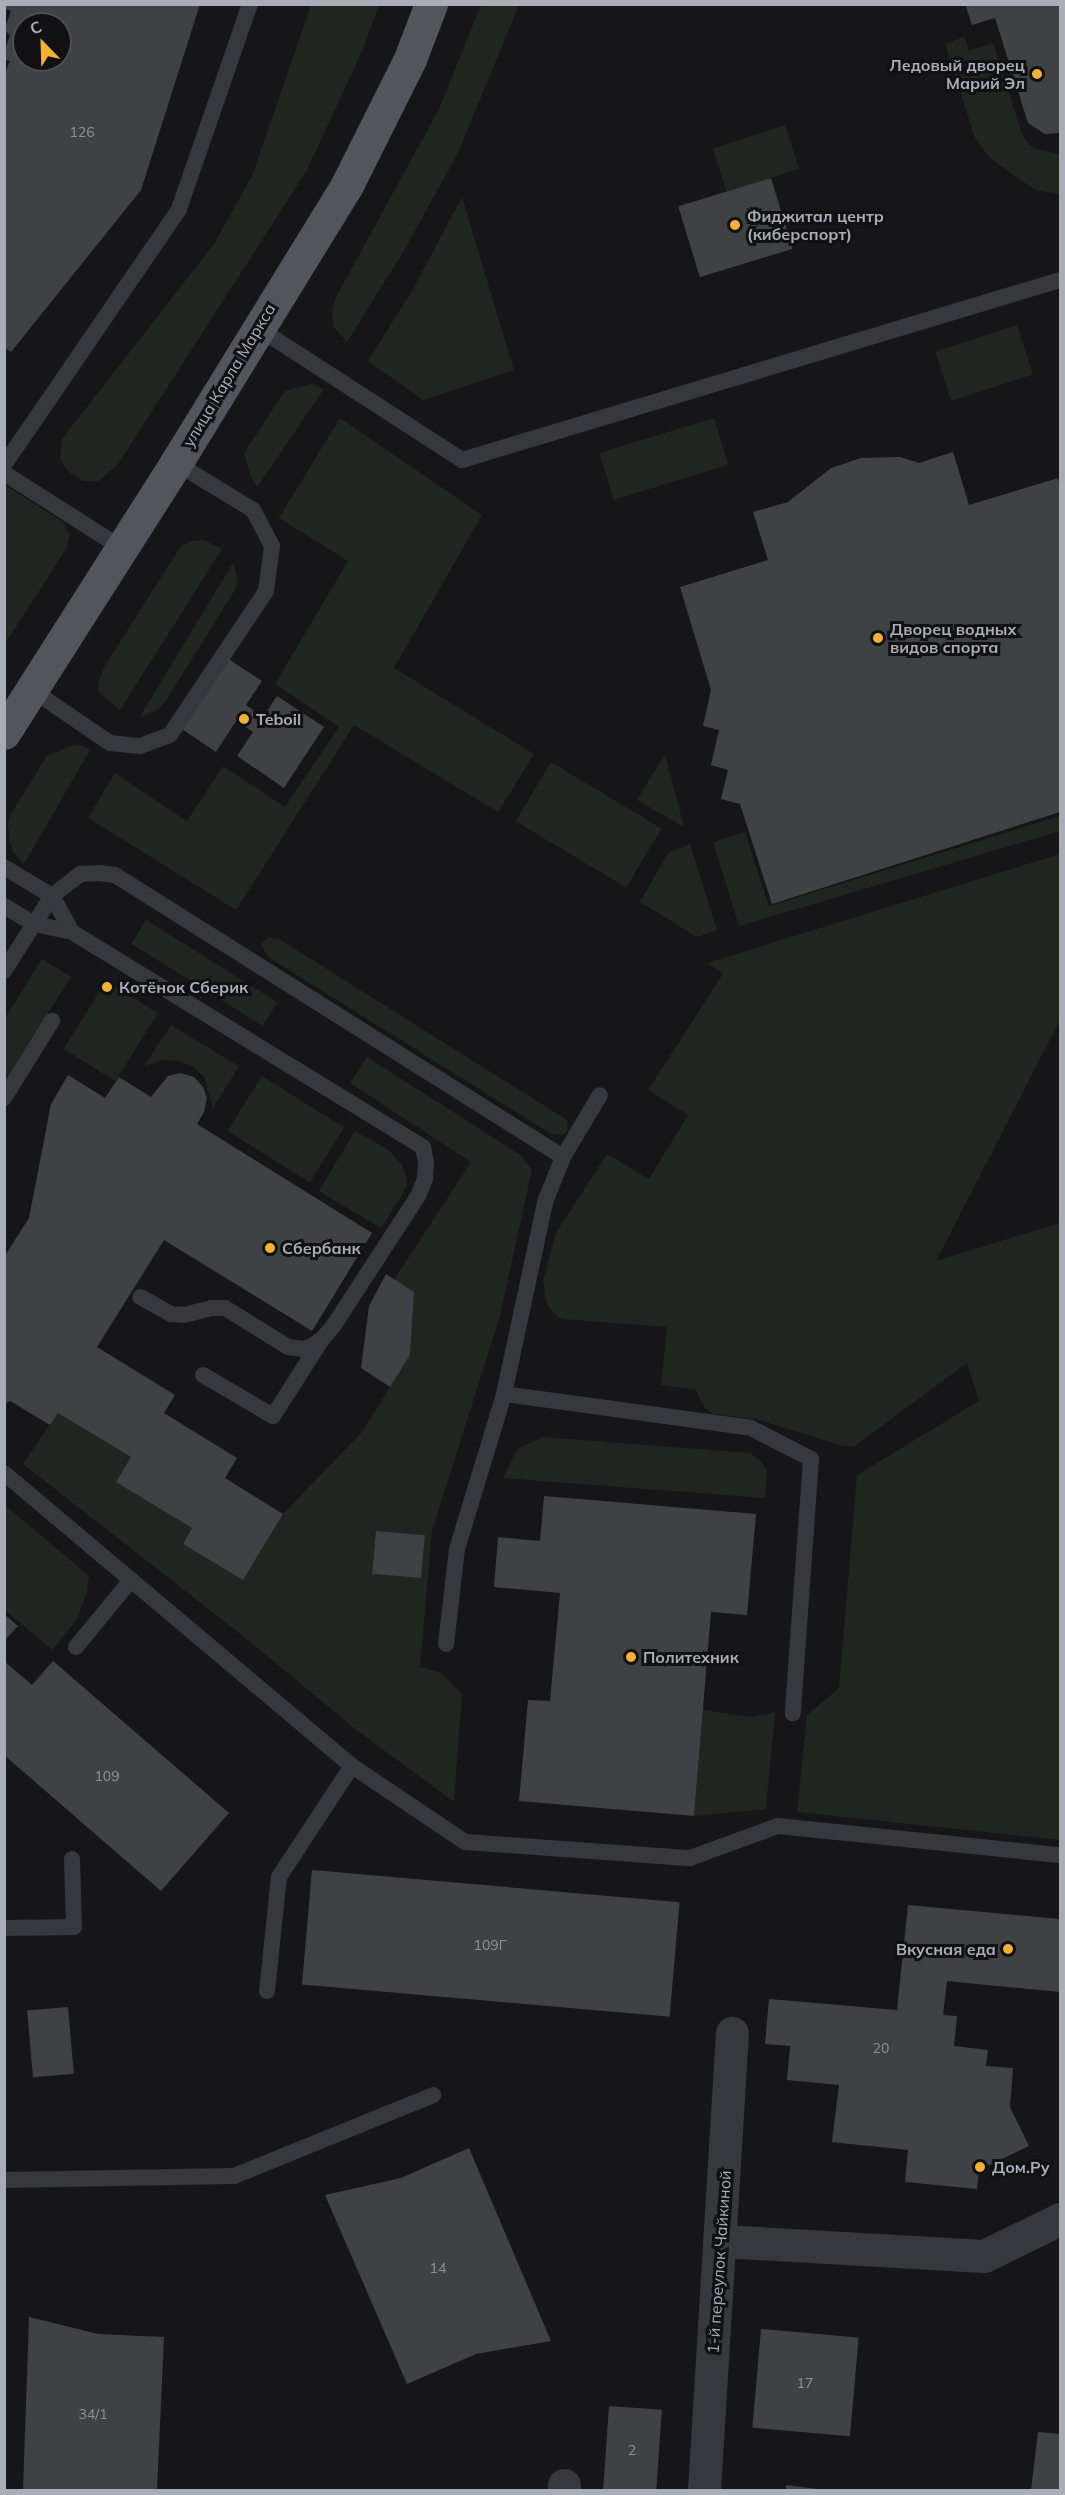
<!DOCTYPE html>
<html>
<head>
<meta charset="utf-8">
<style>
  body { margin:0 }
  #map { position:relative; width:1065px; height:2495px; overflow:hidden; background:#161618; font-family:Mulish,sans-serif }
  div>[style] { position:absolute }
  [style*='--x'] { left:calc(var(--x)*1px); top:calc(var(--y)*1px); width:calc(var(--w)*1px); rotate:calc(var(--a)*1deg) }
  .green>* { inset:0; background:#1e261f; transform-origin:0 0 }
  .building>* { inset:0; background:#404145; transform-origin:0 0 }
  .service>* { height:16px; margin:-8px; padding:0 8px; transform-origin:8px; border-radius:8px; background:#37383d }
  .minor>* { height:33px; margin:-16.5px; padding:0 16.5px; transform-origin:16.5px; border-radius:16.5px; background:#37383d }
  .primary>* { height:33px; margin:-16.5px; padding:0 16.5px; transform-origin:16.5px; border-radius:16.5px; background:#53555c }
  .dots>* { width:16px; height:16px; translate:-50% -50%; box-sizing:border-box; border:3px solid #111113; border-radius:50% }
  span { translate:-50% -50%; white-space:nowrap; text-align:center; line-height:1.15; -webkit-text-stroke:6px #111113; paint-order:stroke }
  .number-label { font-size:14px; color:#8e929b }
  .number-label span { -webkit-text-stroke-width:0 }
  .poi-label { font-size:16px; color:#a8adb8; font-weight:700 }
  .right { translate:-100% -50%; text-align:right }
  .left { translate:0 -50%; text-align:left }
  .street-label { font-size:16px; color:#a8adb8 }
  .frame { position:absolute; inset:0; border:6px solid #a8adb8; pointer-events:none }
  .north { position:absolute; left:12px; top:12px; width:60px; height:60px; box-sizing:border-box; background:#111113; border:2px solid #4d4f55; border-radius:50%; rotate:337deg; font-size:16px; font-weight:700; line-height:24px; text-align:center; color:#a8adb8 }
  .north::after { content:''; display:block; margin:auto; width:21px; height:27px; background:#f2b134; clip-path:polygon(50% 0,100% 100%,50% 72%,0 100%) }
</style>
</head>
<body>
<div id="map">
  <div class="green">
    <div style="clip-path:polygon(311px 5px,379px 5px,363px 49px,307px 170px,118px 464px,99px 481px,83px 481px,70px 473px,60px 460px,62px 439px,214px 244px,252px 176px)"></div>
    <div style="clip-path:polygon(481px 5px,519px 5px,458px 153px,406px 247px,347px 342px,333px 326px,332px 313px,335px 299px,440px 107px)"></div>
    <div style="clip-path:polygon(964px 37px,969px 51px,993px 43px,1023px 137px,1034px 149px,1060px 154px,1060px 194px,1035px 190px,991px 159px,975px 138px,945px 44px)"></div>
    <div style="left:785px;top:125px;width:46px;height:76px;rotate:72deg"></div>
    <div style="clip-path:polygon(462px 197px,514px 370px,423px 400px,368px 361px,412px 291px)"></div>
    <div style="left:1017px;top:325px;width:52px;height:86px;rotate:72deg"></div>
    <div style="clip-path:polygon(311px 384px,324px 389px,257px 487px,251px 477px,244px 453px,285px 391px)"></div>
    <div style="clip-path:polygon(340px 418px,482px 515px,394px 668px,534px 754px,498px 812px,354px 725px,236px 910px,88px 818px,115px 773px,187px 821px,223px 766px,285px 807px,339px 727px,275px 684px,348px 561px,279px 518px)"></div>
    <div style="left:714px;top:418px;width:49px;height:120px;rotate:73deg"></div>
    <div style="clip-path:polygon(5px 485px,63px 522px,70px 535px,66px 549px,5px 644px)"></div>
    <div style="clip-path:polygon(204px 540px,222px 549px,120px 710px,99px 693px,98px 684px,104px 667px,181px 546px,192px 541px)"></div>
    <div style="clip-path:polygon(233px 563px,238px 580px,235px 590px,167px 699px,159px 709px,139px 718px)"></div>
    <div style="clip-path:polygon(73px 745px,84px 746px,90px 750px,24px 864px,13px 852px,9px 839px,8px 823px,12px 812px,47px 756px)"></div>
    <div style="clip-path:polygon(665px 754px,684px 827px,637px 800px)"></div>
    <div style="left:551px;top:762px;width:129px;height:69px;rotate:31deg"></div>
    <div style="clip-path:polygon(1060px 816px,1060px 831px,739px 926px,713px 842px,745px 832px,769px 906px)"></div>
    <div style="clip-path:polygon(690px 844px,717px 930px,697px 937px,640px 902px,668px 853px)"></div>
    <div style="clip-path:polygon(1060px 854px,1060px 1020px,936px 1261px,1060px 1223px,1060px 1840px,797px 1812px,807px 1715px,839px 1688px,857px 1475px,979px 1401px,967px 1363px,855px 1446px,843px 1446px,756px 1419px,714px 1414px,705px 1409px,696px 1390px,661px 1385px,667px 1327px,562px 1319px,552px 1312px,546px 1301px,543px 1281px,556px 1233px,607px 1154px,649px 1179px,688px 1115px,648px 1090px,723px 974px,707px 963px)"></div>
    <div style="left:146px;top:920px;width:155px;height:28px;rotate:32deg"></div>
    <div style="clip-path:polygon(268px 937px,279px 939px,561px 1116px,567px 1120px,568px 1130px,564px 1135px,551px 1134px,268px 957px,261px 944px)"></div>
    <div style="clip-path:polygon(42px 959px,71px 977px,5px 1080px,5px 1018px)"></div>
    <div style="left:106px;top:981px;width:61px;height:80px;rotate:32deg"></div>
    <div style="clip-path:polygon(171px 1025px,239px 1066px,213px 1108px,204px 1077px,194px 1067px,178px 1061px,162px 1060px,144px 1066px)"></div>
    <div style="clip-path:polygon(367px 1057px,519px 1154px,532px 1169px,500px 1316px,432px 1531px,420px 1667px,442px 1673px,462px 1694px,454px 1802px,354px 1728px,248px 1640px,23px 1464px,58px 1413px,131px 1457px,192px 1528px,183px 1544px,243px 1579px,283px 1514px,362px 1432px,410px 1355px,414px 1292px,394px 1280px,471px 1162px,350px 1083px)"></div>
    <div style="left:262px;top:1076px;width:97px;height:65px;rotate:32deg"></div>
    <div style="clip-path:polygon(355px 1131px,389px 1150px,402px 1165px,406px 1176px,407px 1185px,402px 1195px,381px 1228px,319px 1191px)"></div>
    <div style="clip-path:polygon(543px 1437px,750px 1453px,760px 1460px,767px 1470px,765px 1498px,503px 1478px,517px 1449px)"></div>
    <div style="clip-path:polygon(5px 1505px,89px 1576px,87px 1592px,77px 1619px,52px 1650px,5px 1610px)"></div>
    <div style="clip-path:polygon(703px 1710px,751px 1717px,775px 1712px,766px 1809px,694px 1816px)"></div>
  </div>
  <div class="building">
    <div style="clip-path:polygon(evenodd,5px 4px,200px 4px,141px 190px,11px 352px,4px 347px,4px 75px,10px 61px,4px 60px,4px 52px,10px 35px,4px 30px,11px 11px,5px 9px,5px 4px,24px 24px,60px 24px,60px 60px,24px 60px,24px 24px)"></div>
    <div style="clip-path:polygon(965px 4px,1060px 4px,1060px 133px,1045px 134px,1028px 123px,995px 18px,972px 25px)"></div>
    <div style="left:771px;top:178px;width:74px;height:97px;rotate:73deg"></div>
    <div style="clip-path:polygon(953px 452px,969px 505px,1058px 478px,1060px 488px,1060px 812px,772px 904px,740px 804px,721px 799px,728px 770px,711px 765px,719px 730px,703px 726px,711px 690px,680px 587px,768px 560px,753px 512px,788px 502px,831px 468px,861px 458px,900px 457px,919px 463px)"></div>
    <div style="clip-path:polygon(219px 653px,262px 681px,246px 705px,263px 717px,277px 696px,324px 727px,284px 788px,237px 756px,253px 732px,236px 721px,216px 752px,173px 723px)"></div>
    <div style="clip-path:polygon(180px 1073px,194px 1077px,203px 1087px,207px 1098px,204px 1112px,197px 1124px,372px 1233px,312px 1331px,164px 1240px,97px 1347px,175px 1395px,164px 1413px,237px 1458px,225px 1478px,283px 1514px,243px 1580px,183px 1544px,192px 1528px,116px 1482px,131px 1457px,58px 1413px,50px 1425px,10px 1401px,4px 1404px,4px 1257px,29px 1218px,51px 1104px,68px 1075px,105px 1098px,119px 1077px,151px 1097px,168px 1076px)"></div>
    <div style="clip-path:polygon(386px 1274px,414px 1292px,410px 1355px,390px 1387px,361px 1368px,369px 1306px)"></div>
    <div style="clip-path:polygon(544px 1496px,756px 1514px,747px 1615px,711px 1612px,694px 1816px,519px 1801px,528px 1700px,550px 1701px,560px 1593px,494px 1587px,498px 1537px,540px 1541px)"></div>
    <div style="left:376px;top:1531px;width:49px;height:43px;rotate:5deg"></div>
    <div style="clip-path:polygon(4px 1614px,18px 1626px,4px 1641px)"></div>
    <div style="clip-path:polygon(4px 1661px,32px 1685px,53px 1661px,229px 1813px,161px 1891px,4px 1755px)"></div>
    <div style="left:312px;top:1870px;width:369px;height:115px;rotate:5deg"></div>
    <div style="clip-path:polygon(908px 1905px,1060px 1919px,1060px 1992px,947px 1981px,943px 2015px,957px 2016px,954px 2046px,988px 2050px,986px 2066px,1013px 2068px,1010px 2107px,1029px 2146px,979px 2170px,977px 2189px,905px 2182px,908px 2150px,832px 2142px,839px 2085px,787px 2080px,790px 2046px,765px 2044px,769px 1999px,897px 2010px)"></div>
    <div style="left:68px;top:2007px;width:67px;height:41px;rotate:85deg"></div>
    <div style="clip-path:polygon(469px 2148px,551px 2341px,476px 2354px,407px 2384px,325px 2195px,401px 2178px)"></div>
    <div style="clip-path:polygon(29px 2317px,98px 2334px,164px 2337px,157px 2490px,23px 2490px)"></div>
    <div style="left:761px;top:2329px;width:98px;height:99px;rotate:5deg"></div>
    <div style="left:609px;top:2406px;width:53px;height:84px;rotate:4deg"></div>
    <div style="clip-path:polygon(1038px 2432px,1060px 2434px,1060px 2490px,1031px 2490px)"></div>
    <div style="clip-path:polygon(786px 2485px,818px 2489px,818px 2490px,786px 2490px)"></div>
  </div>
  <div class="service">
    <div style="--x:258;--y:328;--w:243;--a:32.9"></div>
    <div style="--x:462;--y:460;--w:625;--a:-16.75"></div>
    <div style="--x:4;--y:465;--w:310;--a:-55.6"></div>
    <div style="--x:179;--y:209;--w:217;--a:-70.9"></div>
    <div style="--x:4;--y:473;--w:138;--a:32.5"></div>
    <div style="--x:32;--y:690;--w:94;--a:34.2"></div>
    <div style="--x:110;--y:743;--w:30;--a:6"></div>
    <div style="--x:140;--y:746;--w:32;--a:-20"></div>
    <div style="--x:170;--y:735;--w:173;--a:-56.3"></div>
    <div style="--x:266;--y:591;--w:45;--a:-82.4"></div>
    <div style="--x:272;--y:546;--w:41;--a:-117.8"></div>
    <div style="--x:253;--y:510;--w:90;--a:-148.6"></div>
    <div style="--x:4;--y:867;--w:56;--a:31.1"></div>
    <div style="--x:52;--y:896;--w:41;--a:60.9"></div>
    <div style="--x:72;--y:932;--w:39;--a:-168"></div>
    <div style="--x:34;--y:924;--w:35;--a:-149"></div>
    <div style="--x:72;--y:932;--w:412;--a:31.5"></div>
    <div style="--x:423;--y:1147;--w:16;--a:79"></div>
    <div style="--x:426;--y:1163;--w:16;--a:94"></div>
    <div style="--x:425;--y:1179;--w:18;--a:112"></div>
    <div style="--x:418;--y:1196;--w:154;--a:123.1"></div>
    <div style="--x:334;--y:1325;--w:17;--a:130"></div>
    <div style="--x:323;--y:1338;--w:14;--a:144"></div>
    <div style="--x:312;--y:1346;--w:9;--a:159"></div>
    <div style="--x:304;--y:1349;--w:16;--a:-173"></div>
    <div style="--x:288;--y:1347;--w:74;--a:-148.2"></div>
    <div style="--x:225;--y:1308;--w:13;--a:180"></div>
    <div style="--x:212;--y:1308;--w:29;--a:166"></div>
    <div style="--x:184;--y:1315;--w:13;--a:-176"></div>
    <div style="--x:171;--y:1314;--w:35;--a:-151"></div>
    <div style="--x:4;--y:971;--w:89;--a:-57.4"></div>
    <div style="--x:52;--y:896;--w:36;--a:-38"></div>
    <div style="--x:80;--y:874;--w:19;--a:-3"></div>
    <div style="--x:99;--y:873;--w:16;--a:7"></div>
    <div style="--x:115;--y:875;--w:529;--a:32.19"></div>
    <div style="--x:4;--y:1098;--w:91;--a:-58.1"></div>
    <div style="--x:203;--y:1375;--w:81;--a:30.4"></div>
    <div style="--x:273;--y:1416;--w:89;--a:-57.4"></div>
    <div style="--x:504;--y:1394;--w:249;--a:7.8"></div>
    <div style="--x:751;--y:1428;--w:68;--a:27.3"></div>
    <div style="--x:811;--y:1459;--w:255;--a:94.1"></div>
    <div style="--x:4;--y:1473;--w:455;--a:40.1"></div>
    <div style="--x:352;--y:1766;--w:136;--a:33.9"></div>
    <div style="--x:465;--y:1842;--w:226;--a:4.1"></div>
    <div style="--x:690;--y:1858;--w:94;--a:-20"></div>
    <div style="--x:778;--y:1826;--w:283;--a:5.9"></div>
    <div style="--x:446;--y:1644;--w:96;--a:-83.4"></div>
    <div style="--x:457;--y:1549;--w:162;--a:-73.1"></div>
    <div style="--x:504;--y:1394;--w:196;--a:-77.9"></div>
    <div style="--x:545;--y:1202;--w:48;--a:-68.2"></div>
    <div style="--x:563;--y:1157;--w:72;--a:-59.2"></div>
    <div style="--x:76;--y:1647;--w:87;--a:-50.6"></div>
    <div style="--x:4;--y:1928;--w:70;--a:-0.8"></div>
    <div style="--x:74;--y:1927;--w:68;--a:-91.7"></div>
    <div style="--x:267;--y:1991;--w:115;--a:-84"></div>
    <div style="--x:279;--y:1877;--w:133;--a:-56.7"></div>
    <div style="--x:4;--y:2180;--w:230;--a:-1"></div>
    <div style="--x:234;--y:2176;--w:215;--a:-22.1"></div>
  </div>
  <div class="minor">
    <div style="--x:722;--y:2241;--w:262;--a:3.3"></div>
    <div style="--x:984;--y:2256;--w:85;--a:-26"></div>
    <div style="--x:564;--y:2490;--w:5;--a:-90"></div>
    <div style="--x:704;--y:2490;--w:458;--a:-86.5"></div>
  </div>
  <div class="primary">
    <div style="--x:4;--y:733;--w:320;--a:-57.5"></div>
    <div style="--x:176;--y:463;--w:326;--a:-58.4"></div>
    <div style="--x:347;--y:185;--w:141;--a:-63.4"></div>
    <div style="--x:410;--y:59;--w:59;--a:-69.1"></div>
  </div>
  <div class="dots">
    <div style="left:1037px;top:74px;background:#f2b134"></div>
    <div style="left:735px;top:225px;background:#f2b134"></div>
    <div style="left:878px;top:638px;background:#f2b134"></div>
    <div style="left:244px;top:719px;background:#f2b134"></div>
    <div style="left:107px;top:987px;background:#f2b134"></div>
    <div style="left:270px;top:1248px;background:#f2b134"></div>
    <div style="left:631px;top:1657px;background:#f2b134"></div>
    <div style="left:1008px;top:1949px;background:#f2b134"></div>
    <div style="left:980px;top:2167px;background:#f2b134"></div>
  </div>
  <div class="number-label">
    <span style="left:82px;top:132px">126</span>
    <span style="left:107px;top:1776px">109</span>
    <span style="left:490px;top:1945px">109Г</span>
    <span style="left:881px;top:2048px">20</span>
    <span style="left:438px;top:2268px">14</span>
    <span style="left:805px;top:2383px">17</span>
    <span style="left:93px;top:2414px">34/1</span>
    <span style="left:632px;top:2450px">2</span>
  </div>
  <div class="poi-label">
    <span class="right" style="left:1025px;top:74px">Ледовый дворец<br>Марий Эл</span>
    <span class="left" style="left:747px;top:225px">Фиджитал центр<br>(киберспорт)</span>
    <span class="left" style="left:890px;top:638px">Дворец водных<br>видов спорта</span>
    <span class="left" style="left:256px;top:719px">Teboil</span>
    <span class="left" style="left:119px;top:987px">Котёнок Сберик</span>
    <span class="left" style="left:282px;top:1248px">Сбербанк</span>
    <span class="left" style="left:643px;top:1657px">Политехник</span>
    <span class="right" style="left:996px;top:1949px">Вкусная еда</span>
    <span class="left" style="left:992px;top:2167px">Дом.Ру</span>
  </div>
  <div class="street-label">
    <span style="left:229px;top:375px;rotate:-59deg">улица Карла Маркса</span>
    <span style="left:719px;top:2262px;rotate:-86deg">1-й переулок Чайкиной</span>
  </div>
  <div class="frame"></div>
  <div class="north">С</div>
</div>
</body>
</html>
